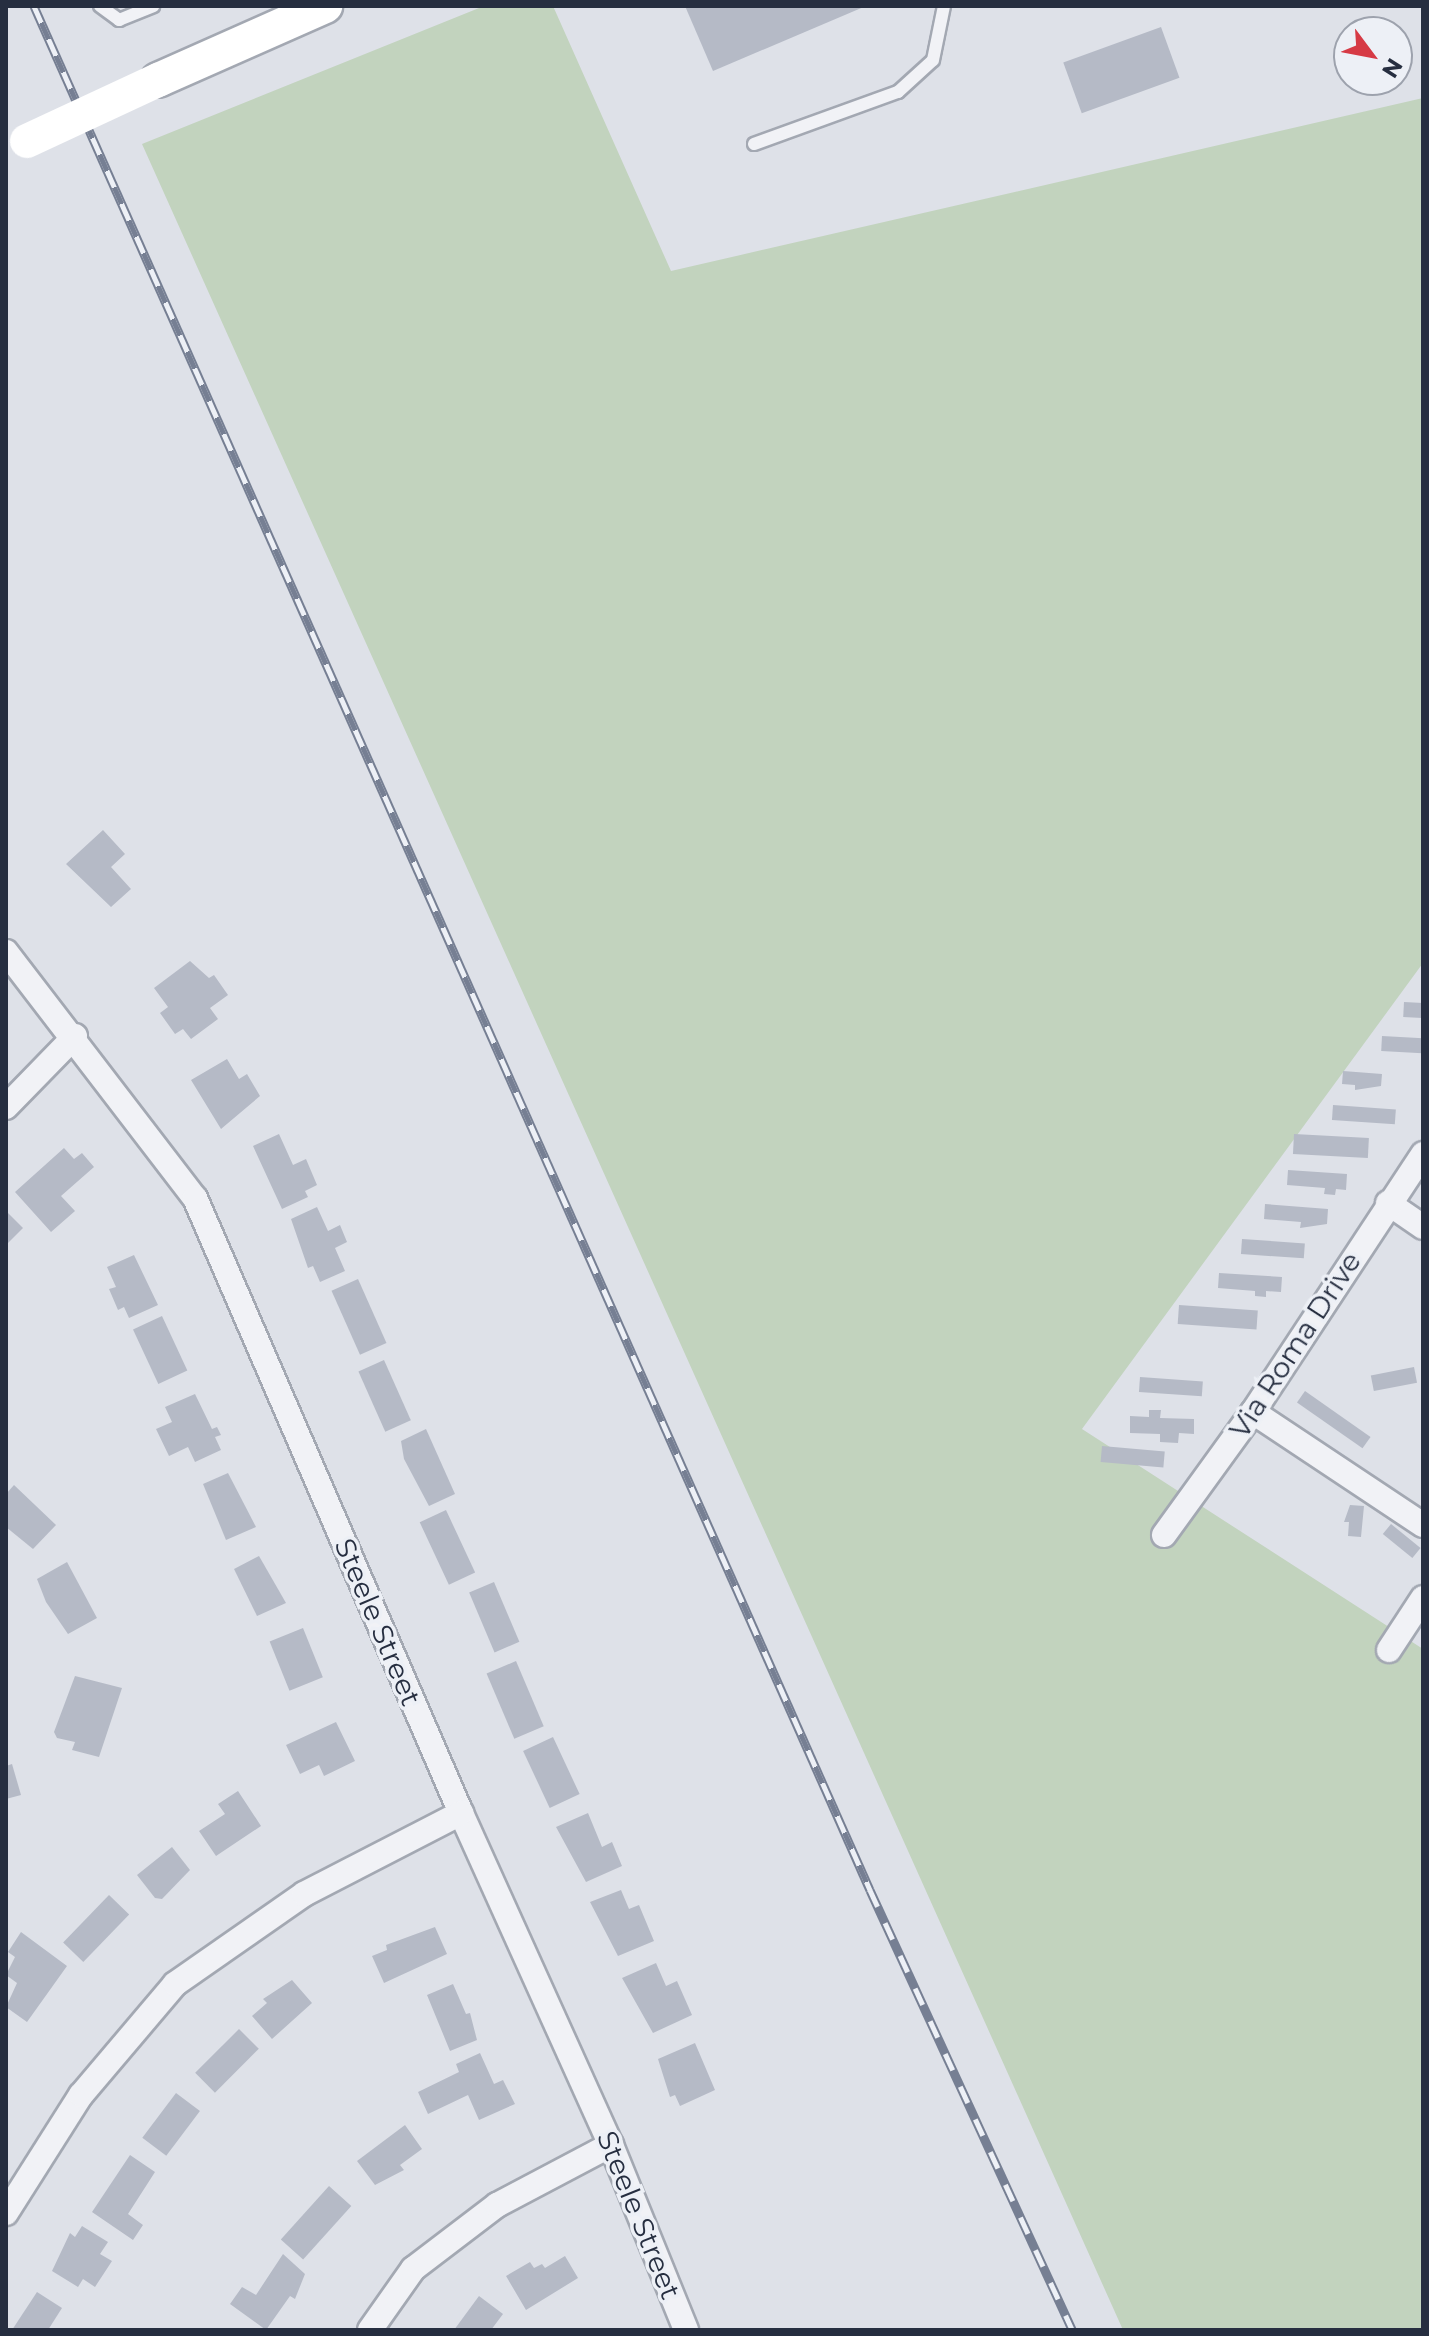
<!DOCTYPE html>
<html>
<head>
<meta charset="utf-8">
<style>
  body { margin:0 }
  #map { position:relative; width:1429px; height:2336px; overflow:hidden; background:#dee1e8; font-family:Montserrat,sans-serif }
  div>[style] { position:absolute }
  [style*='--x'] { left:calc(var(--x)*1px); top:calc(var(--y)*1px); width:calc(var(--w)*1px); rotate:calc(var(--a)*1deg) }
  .green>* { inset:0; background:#c2d3be }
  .building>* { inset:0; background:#b5bac6; transform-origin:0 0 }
  .roads { filter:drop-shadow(2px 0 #a3a8b2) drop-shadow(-2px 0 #a3a8b2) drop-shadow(0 2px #a3a8b2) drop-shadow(0 -2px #a3a8b2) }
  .lane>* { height:12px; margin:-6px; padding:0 6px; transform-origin:6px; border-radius:6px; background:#f1f2f6 }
  .street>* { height:24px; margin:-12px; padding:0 12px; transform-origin:12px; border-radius:12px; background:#f1f2f6 }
  .secondary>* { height:34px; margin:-17px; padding:0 17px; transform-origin:17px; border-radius:17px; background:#fff }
  .rail>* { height:9px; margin-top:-4.5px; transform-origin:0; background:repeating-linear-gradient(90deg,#edf0f6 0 18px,#767f93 0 36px); box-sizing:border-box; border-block:2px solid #767f93 }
  .secondary-bridge>* { height:34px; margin:-17px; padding:0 17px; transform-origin:17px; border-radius:17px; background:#fff }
  span { translate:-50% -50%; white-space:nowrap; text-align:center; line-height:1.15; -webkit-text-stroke:7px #edf0f6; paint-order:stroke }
  .street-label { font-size:28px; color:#262e40 }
  .frame { position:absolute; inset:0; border:8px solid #262e40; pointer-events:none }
  .north { position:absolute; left:1333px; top:16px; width:80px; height:80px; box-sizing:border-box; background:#edf0f6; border:2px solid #9da2ad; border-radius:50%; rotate:122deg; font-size:22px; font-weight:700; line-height:32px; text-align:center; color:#262e40 }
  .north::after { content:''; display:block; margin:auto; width:28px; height:36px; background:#d63a45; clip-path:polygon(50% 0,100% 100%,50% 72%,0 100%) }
</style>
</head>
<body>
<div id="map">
  <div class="green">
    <div style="clip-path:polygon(484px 6px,553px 6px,671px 271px,1423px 98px,1423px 963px,1082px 1429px,1423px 1649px,1423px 2330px,1123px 2330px,142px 144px)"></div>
  </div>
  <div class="building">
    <div style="clip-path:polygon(685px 6px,866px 6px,713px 71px)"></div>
    <div style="left:1161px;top:27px;width:54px;height:104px;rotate:70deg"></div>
    <div style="clip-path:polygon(103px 830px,125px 854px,111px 867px,131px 889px,111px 907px,66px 864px)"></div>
    <div style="clip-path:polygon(190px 961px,209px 978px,214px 975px,228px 995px,210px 1008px,218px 1019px,191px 1039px,183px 1029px,175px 1034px,160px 1013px,168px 1007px,154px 988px)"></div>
    <div style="left:1404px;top:1002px;width:19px;height:15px;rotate:3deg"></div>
    <div style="left:1382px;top:1036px;width:41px;height:15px;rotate:3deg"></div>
    <div style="clip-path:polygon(227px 1059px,239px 1079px,247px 1074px,260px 1096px,221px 1129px,191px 1080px)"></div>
    <div style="clip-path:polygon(1343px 1071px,1382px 1074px,1381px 1086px,1355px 1090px,1355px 1085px,1342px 1084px)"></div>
    <div style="left:1333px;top:1105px;width:63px;height:15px;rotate:4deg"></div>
    <div style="clip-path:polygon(279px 1134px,293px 1165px,306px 1159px,317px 1185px,305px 1191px,308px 1197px,282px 1209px,253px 1146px)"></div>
    <div style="left:1294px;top:1134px;width:75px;height:20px;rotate:3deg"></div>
    <div style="clip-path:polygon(64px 1148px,74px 1159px,82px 1153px,94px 1167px,61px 1196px,75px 1211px,51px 1232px,15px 1192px)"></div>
    <div style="clip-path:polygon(1288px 1170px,1347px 1174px,1346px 1190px,1336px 1189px,1335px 1195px,1324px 1194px,1325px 1188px,1287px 1185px)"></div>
    <div style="clip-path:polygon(1265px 1204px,1328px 1209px,1327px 1224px,1300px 1228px,1301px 1222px,1264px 1219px)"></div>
    <div style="clip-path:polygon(317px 1207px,328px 1231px,340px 1225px,347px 1242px,335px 1248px,345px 1271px,320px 1282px,313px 1266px,308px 1268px,291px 1219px)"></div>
    <div style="clip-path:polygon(6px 1211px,23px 1228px,6px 1245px)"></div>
    <div style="left:1242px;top:1239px;width:63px;height:15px;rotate:4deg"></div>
    <div style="clip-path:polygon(134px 1255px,158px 1305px,129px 1318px,124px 1307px,118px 1310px,109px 1289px,116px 1287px,107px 1267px)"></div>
    <div style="clip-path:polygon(1219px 1273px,1282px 1277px,1281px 1292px,1266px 1291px,1266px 1297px,1255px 1296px,1255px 1291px,1218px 1288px)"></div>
    <div style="left:358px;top:1279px;width:70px;height:29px;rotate:66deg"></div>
    <div style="left:1179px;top:1305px;width:79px;height:19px;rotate:4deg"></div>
    <div style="left:162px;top:1316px;width:60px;height:32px;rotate:65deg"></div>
    <div style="left:384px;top:1360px;width:66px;height:28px;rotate:66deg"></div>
    <div style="left:1414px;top:1367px;width:16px;height:44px;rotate:79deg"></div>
    <div style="left:1140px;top:1377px;width:63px;height:15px;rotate:4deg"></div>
    <div style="left:1305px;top:1391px;width:80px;height:14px;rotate:35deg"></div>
    <div style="clip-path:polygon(195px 1394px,212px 1429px,217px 1427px,221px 1435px,215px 1437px,221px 1450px,195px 1462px,188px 1447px,169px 1456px,156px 1429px,172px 1422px,165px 1407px)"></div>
    <div style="clip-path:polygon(1149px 1410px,1161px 1410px,1160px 1418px,1194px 1419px,1194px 1434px,1179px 1433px,1178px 1443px,1160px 1442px,1160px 1434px,1130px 1433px,1130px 1416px,1149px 1417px)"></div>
    <div style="clip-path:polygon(426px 1429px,455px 1494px,429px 1506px,404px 1459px,401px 1441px)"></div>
    <div style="left:1102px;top:1446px;width:63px;height:16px;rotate:5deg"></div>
    <div style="clip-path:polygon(228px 1473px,256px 1527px,226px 1540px,203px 1484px)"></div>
    <div style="clip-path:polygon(14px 1485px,56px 1525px,33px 1549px,6px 1527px,6px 1494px)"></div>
    <div style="clip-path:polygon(1350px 1505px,1364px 1506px,1361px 1537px,1348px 1536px,1349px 1522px,1344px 1522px)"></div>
    <div style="left:446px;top:1510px;width:69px;height:29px;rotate:65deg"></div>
    <div style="left:1391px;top:1524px;width:38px;height:13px;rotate:39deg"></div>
    <div style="clip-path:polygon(259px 1556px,286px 1603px,257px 1616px,234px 1569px)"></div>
    <div style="clip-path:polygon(67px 1562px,97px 1618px,68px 1634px,46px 1602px,37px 1579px)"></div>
    <div style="left:494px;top:1582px;width:65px;height:27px;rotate:67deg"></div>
    <div style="left:303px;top:1628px;width:53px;height:36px;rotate:68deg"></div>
    <div style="left:516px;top:1661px;width:71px;height:32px;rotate:67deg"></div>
    <div style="clip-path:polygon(75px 1676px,122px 1688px,99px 1757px,72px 1750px,75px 1742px,57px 1738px,54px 1732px)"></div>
    <div style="clip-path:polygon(336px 1722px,355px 1761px,324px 1776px,319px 1765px,300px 1774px,286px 1745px)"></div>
    <div style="left:553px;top:1737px;width:63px;height:33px;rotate:65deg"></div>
    <div style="clip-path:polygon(12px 1764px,21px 1795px,6px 1799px,6px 1766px)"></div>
    <div style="clip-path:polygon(238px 1791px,261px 1826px,216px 1856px,199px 1831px,225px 1814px,218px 1804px)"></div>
    <div style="clip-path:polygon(588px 1813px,602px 1847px,612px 1842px,622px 1866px,586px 1882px,556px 1827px)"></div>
    <div style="clip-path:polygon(172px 1847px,190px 1870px,162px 1899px,155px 1898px,137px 1875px)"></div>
    <div style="clip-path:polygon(621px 1890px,629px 1909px,639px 1905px,654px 1941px,618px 1956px,590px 1902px)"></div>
    <div style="left:109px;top:1895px;width:28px;height:66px;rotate:44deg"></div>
    <div style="clip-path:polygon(435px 1927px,447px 1954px,384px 1983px,372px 1956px,387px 1950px,386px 1945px)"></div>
    <div style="clip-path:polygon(21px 1932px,67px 1966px,27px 2022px,6px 2007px,17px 1983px,6px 1975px,15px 1957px,8px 1952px)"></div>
    <div style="clip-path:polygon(656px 1963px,666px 1986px,677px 1981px,692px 2015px,653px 2033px,622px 1978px)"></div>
    <div style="clip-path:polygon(292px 1980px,312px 2003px,272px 2039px,252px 2016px,267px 2003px,263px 1999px)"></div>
    <div style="clip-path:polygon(453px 1984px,466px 2014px,470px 2013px,477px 2040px,450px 2051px,427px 1995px)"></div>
    <div style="left:239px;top:2029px;width:28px;height:62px;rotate:45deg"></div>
    <div style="clip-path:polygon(695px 2043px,715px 2090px,680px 2106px,675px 2095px,670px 2097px,658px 2059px)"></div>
    <div style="clip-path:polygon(480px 2053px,494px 2084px,503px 2080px,515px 2104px,479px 2120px,468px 2095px,428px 2114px,418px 2092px,459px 2072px,456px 2064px)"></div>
    <div style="left:176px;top:2093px;width:30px;height:56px;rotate:37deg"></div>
    <div style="clip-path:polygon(405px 2125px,422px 2149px,400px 2165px,404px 2170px,375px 2185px,357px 2161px)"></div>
    <div style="clip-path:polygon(130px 2155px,155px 2172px,128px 2214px,143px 2225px,133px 2240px,92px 2212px)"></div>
    <div style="left:329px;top:2186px;width:30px;height:72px;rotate:42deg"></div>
    <div style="clip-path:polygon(82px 2226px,108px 2242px,100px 2254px,112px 2261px,95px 2287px,83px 2279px,78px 2287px,52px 2271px,70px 2233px,75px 2237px)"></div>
    <div style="clip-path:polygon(283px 2254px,305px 2274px,295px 2299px,290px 2296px,266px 2330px,230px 2304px,242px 2287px,256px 2295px)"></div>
    <div style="clip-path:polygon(565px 2256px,578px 2278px,526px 2310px,506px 2276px,530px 2262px,534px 2268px,542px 2264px,545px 2268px)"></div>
    <div style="clip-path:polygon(37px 2292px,62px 2308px,48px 2330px,12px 2330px)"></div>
    <div style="clip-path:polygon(479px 2296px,503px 2314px,491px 2330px,454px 2330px)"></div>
  </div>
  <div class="roads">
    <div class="lane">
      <div style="--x:100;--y:6;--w:24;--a:36"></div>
      <div style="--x:119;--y:20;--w:37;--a:-22"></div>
      <div style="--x:754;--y:144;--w:153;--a:-19.9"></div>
      <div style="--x:898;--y:92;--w:47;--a:-42.4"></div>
      <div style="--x:933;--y:60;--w:55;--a:-78.5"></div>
    </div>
    <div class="street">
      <div style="--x:6;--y:952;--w:310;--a:52.5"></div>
      <div style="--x:195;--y:1198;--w:670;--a:66.61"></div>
      <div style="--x:461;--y:1813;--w:364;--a:65.7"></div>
      <div style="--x:611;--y:2145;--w:200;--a:67.9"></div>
      <div style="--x:6;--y:1107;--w:99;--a:-45.8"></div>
      <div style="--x:1388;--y:1203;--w:42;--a:34.4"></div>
      <div style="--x:1253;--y:1412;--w:204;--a:33.6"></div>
      <div style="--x:1164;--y:1535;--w:152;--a:-54.1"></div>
      <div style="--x:1253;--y:1412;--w:309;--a:-56.6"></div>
      <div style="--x:1389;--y:1650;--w:62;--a:-56.8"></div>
      <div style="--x:6;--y:2213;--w:140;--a:-57.6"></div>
      <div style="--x:81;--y:2095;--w:145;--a:-49.7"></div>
      <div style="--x:175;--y:1984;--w:157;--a:-34.9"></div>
      <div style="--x:304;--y:1894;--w:177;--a:-27.3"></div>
      <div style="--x:370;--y:2330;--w:75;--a:-54.8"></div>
      <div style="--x:413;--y:2269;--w:106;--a:-37.3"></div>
      <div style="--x:497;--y:2205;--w:129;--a:-27.8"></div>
    </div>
    <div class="secondary">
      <div style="--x:158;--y:80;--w:183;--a:-23.9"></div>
    </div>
  </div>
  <div class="rail">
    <div style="--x:34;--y:6;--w:2061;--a:66.07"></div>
    <div style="--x:870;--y:1890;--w:484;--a:65.3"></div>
  </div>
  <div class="secondary-bridge">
    <div style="--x:27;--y:141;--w:145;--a:-25"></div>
  </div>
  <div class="street-label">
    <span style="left:1295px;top:1345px;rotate:-57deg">Via Roma Drive</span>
    <span style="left:378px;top:1622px;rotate:67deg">Steele Street</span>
    <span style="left:639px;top:2215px;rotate:68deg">Steele Street</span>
  </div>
  <div class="frame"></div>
  <div class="north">N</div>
</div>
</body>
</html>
